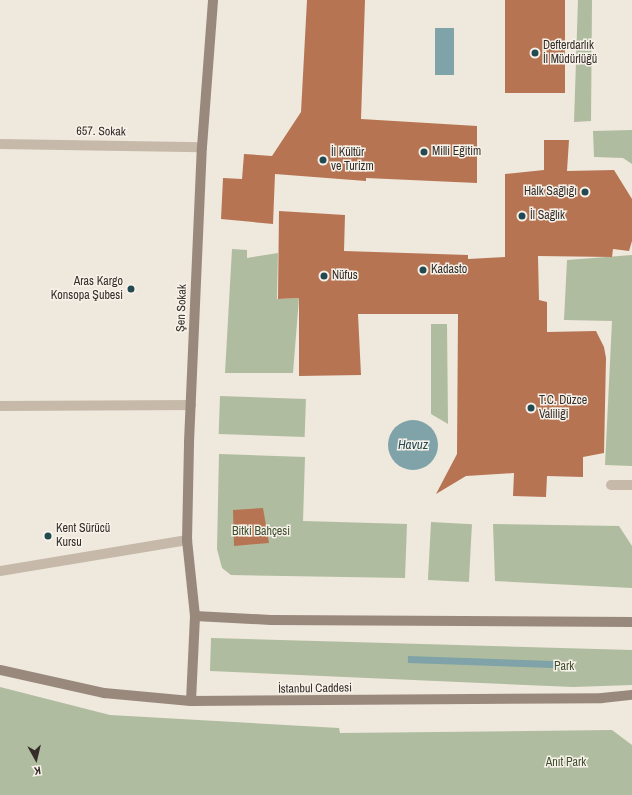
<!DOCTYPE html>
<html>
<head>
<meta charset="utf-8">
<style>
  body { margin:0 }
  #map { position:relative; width:632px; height:795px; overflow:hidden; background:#efe8dd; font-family:"Archivo Narrow",sans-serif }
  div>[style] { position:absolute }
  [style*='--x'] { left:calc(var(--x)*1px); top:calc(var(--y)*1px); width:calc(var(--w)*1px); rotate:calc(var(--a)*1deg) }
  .green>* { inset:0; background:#b0bc9f; transform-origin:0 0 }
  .water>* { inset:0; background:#7fa3a9; transform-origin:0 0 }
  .round { border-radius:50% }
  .building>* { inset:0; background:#b77453; transform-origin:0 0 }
  .service>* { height:10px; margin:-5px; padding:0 5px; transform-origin:5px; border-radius:5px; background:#c6b9aa }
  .pedestrian>* { height:10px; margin:-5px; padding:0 5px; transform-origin:5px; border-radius:5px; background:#c6b9aa }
  .minor>* { height:10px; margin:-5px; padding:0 5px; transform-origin:5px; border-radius:5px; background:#c6b9aa }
  .secondary>* { height:10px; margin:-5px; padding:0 5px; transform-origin:5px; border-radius:5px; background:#99897c }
  .dots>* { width:11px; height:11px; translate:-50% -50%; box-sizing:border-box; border:2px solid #f7f2e9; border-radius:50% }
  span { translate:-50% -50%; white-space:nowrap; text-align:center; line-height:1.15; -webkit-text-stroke:3px #f7f2e9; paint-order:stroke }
  .poi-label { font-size:12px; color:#342d29 }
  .left { translate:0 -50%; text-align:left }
  .right { translate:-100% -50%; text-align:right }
  .street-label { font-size:12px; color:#342d29 }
  .park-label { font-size:12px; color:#414f30 }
  .water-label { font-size:13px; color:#234a51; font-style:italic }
  .north { position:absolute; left:16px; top:739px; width:40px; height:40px; -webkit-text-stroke:3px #f7f2e9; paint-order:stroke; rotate:172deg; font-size:11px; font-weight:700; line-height:16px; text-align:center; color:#342d29 }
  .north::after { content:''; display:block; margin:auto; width:14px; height:18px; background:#342d29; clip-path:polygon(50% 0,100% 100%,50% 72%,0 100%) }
</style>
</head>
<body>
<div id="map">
  <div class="green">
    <div style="clip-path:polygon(578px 0,592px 0,591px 121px,574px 122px)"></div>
    <div style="clip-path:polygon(632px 130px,632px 164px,623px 158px,594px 157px,593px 131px)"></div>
    <div style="clip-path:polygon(232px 249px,247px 250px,247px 258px,278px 253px,277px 299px,299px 298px,293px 373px,225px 373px)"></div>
    <div style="clip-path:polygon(632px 255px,632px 466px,605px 465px,612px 321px,564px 320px,567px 260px)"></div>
    <div style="clip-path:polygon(431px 324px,447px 324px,448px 424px,431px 414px)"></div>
    <div style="left:220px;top:396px;width:86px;height:38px;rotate:2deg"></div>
    <div style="clip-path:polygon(219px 454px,305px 457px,303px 521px,407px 524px,405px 578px,231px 575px,222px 568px,217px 549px)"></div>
    <div style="left:431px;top:522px;width:41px;height:58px;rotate:3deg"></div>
    <div style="clip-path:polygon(493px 524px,619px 526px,632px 546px,632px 588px,495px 581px)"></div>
    <div style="clip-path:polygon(211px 638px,632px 650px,632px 685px,573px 687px,210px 671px)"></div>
    <div style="clip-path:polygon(0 687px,110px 715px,339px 728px,340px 733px,612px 730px,632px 745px,632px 795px,0 795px)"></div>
  </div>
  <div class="water">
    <div style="left:435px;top:28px;width:19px;height:47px"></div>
    <div class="round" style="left:388px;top:420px;width:50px;height:50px"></div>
    <div style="left:408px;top:656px;width:151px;height:7px;rotate:2deg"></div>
  </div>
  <div class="building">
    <div style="clip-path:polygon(307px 0,365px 0,361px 119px,477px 126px,477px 183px,366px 178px,366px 181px,275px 174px,273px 224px,221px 219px,223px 178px,242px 179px,244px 154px,272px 156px,301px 112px)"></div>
    <div style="left:505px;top:0;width:60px;height:93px"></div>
    <div style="clip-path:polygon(544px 140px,569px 140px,567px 171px,614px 170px,632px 199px,632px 241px,629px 251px,613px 249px,612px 257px,538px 256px,539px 300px,547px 302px,547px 332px,596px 331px,604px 347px,606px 358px,604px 453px,583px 457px,583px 477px,547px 476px,546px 497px,513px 496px,514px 473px,466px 476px,436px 494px,457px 454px,458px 314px,358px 314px,361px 375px,299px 376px,299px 298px,278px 299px,279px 211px,345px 215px,344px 251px,468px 255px,468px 259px,505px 257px,505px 174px,544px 170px)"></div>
    <div style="clip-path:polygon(263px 508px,269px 543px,234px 546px,233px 510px)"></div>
  </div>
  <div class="service">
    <div style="--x:611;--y:485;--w:21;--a:0"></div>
  </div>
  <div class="pedestrian">
    <div style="--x:0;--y:406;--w:191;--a:-0.3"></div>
  </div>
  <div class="minor">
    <div style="--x:0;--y:144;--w:202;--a:0.9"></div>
    <div style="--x:0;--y:571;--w:190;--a:-9.4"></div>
  </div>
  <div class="secondary">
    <div style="--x:195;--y:616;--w:76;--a:3"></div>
    <div style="--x:271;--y:620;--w:361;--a:0.3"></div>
    <div style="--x:0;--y:670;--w:107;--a:12.5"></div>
    <div style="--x:104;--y:693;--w:87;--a:5.3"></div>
    <div style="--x:191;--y:701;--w:411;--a:-0.4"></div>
    <div style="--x:602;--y:698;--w:30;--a:-6"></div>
    <div style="--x:191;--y:701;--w:85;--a:-87.3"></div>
    <div style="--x:195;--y:616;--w:76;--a:-96"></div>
    <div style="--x:187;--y:540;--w:98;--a:-88.8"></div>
    <div style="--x:189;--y:442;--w:295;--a:-87.5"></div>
    <div style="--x:202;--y:147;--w:147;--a:-85.7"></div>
  </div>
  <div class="dots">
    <div style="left:535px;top:53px;background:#234a51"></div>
    <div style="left:424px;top:152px;background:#234a51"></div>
    <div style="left:323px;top:160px;background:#234a51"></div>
    <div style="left:585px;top:192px;background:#234a51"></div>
    <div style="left:522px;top:216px;background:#234a51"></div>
    <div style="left:423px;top:270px;background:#234a51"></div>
    <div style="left:324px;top:276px;background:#234a51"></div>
    <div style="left:131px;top:289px;background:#234a51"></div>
    <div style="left:531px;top:408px;background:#234a51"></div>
    <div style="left:48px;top:536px;background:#234a51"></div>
  </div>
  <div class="poi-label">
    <span class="left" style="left:543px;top:53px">Defterdarlık<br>İl Müdürlüğü</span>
    <span class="left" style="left:432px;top:152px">Milli Eğitim</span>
    <span class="left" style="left:331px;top:160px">İl Kültür<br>ve Turizm</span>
    <span class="right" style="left:577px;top:192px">Halk Sağlığı</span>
    <span class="left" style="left:530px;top:216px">İl Sağlık</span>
    <span class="left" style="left:431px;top:270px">Kadasto</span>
    <span class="left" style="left:332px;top:276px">Nüfus</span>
    <span class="right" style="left:123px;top:289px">Aras Kargo<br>Konsopa Şubesi</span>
    <span class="left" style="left:539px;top:408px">T.C. Düzce<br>Valiliği</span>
    <span class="left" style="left:56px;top:536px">Kent Sürücü<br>Kursu</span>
  </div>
  <div class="street-label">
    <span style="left:101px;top:132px;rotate:1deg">657. Sokak</span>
    <span style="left:182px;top:308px;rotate:-88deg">Şen Sokak</span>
    <span style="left:315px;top:689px;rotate:-1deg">İstanbul Caddesi</span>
  </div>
  <div class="park-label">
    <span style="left:261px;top:532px">Bitki Bahçesi</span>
    <span style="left:564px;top:667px">Park</span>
    <span style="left:566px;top:763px">Anıt Park</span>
  </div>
  <div class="water-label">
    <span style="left:413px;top:445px">Havuz</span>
  </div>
  <div class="north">K</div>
</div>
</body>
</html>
